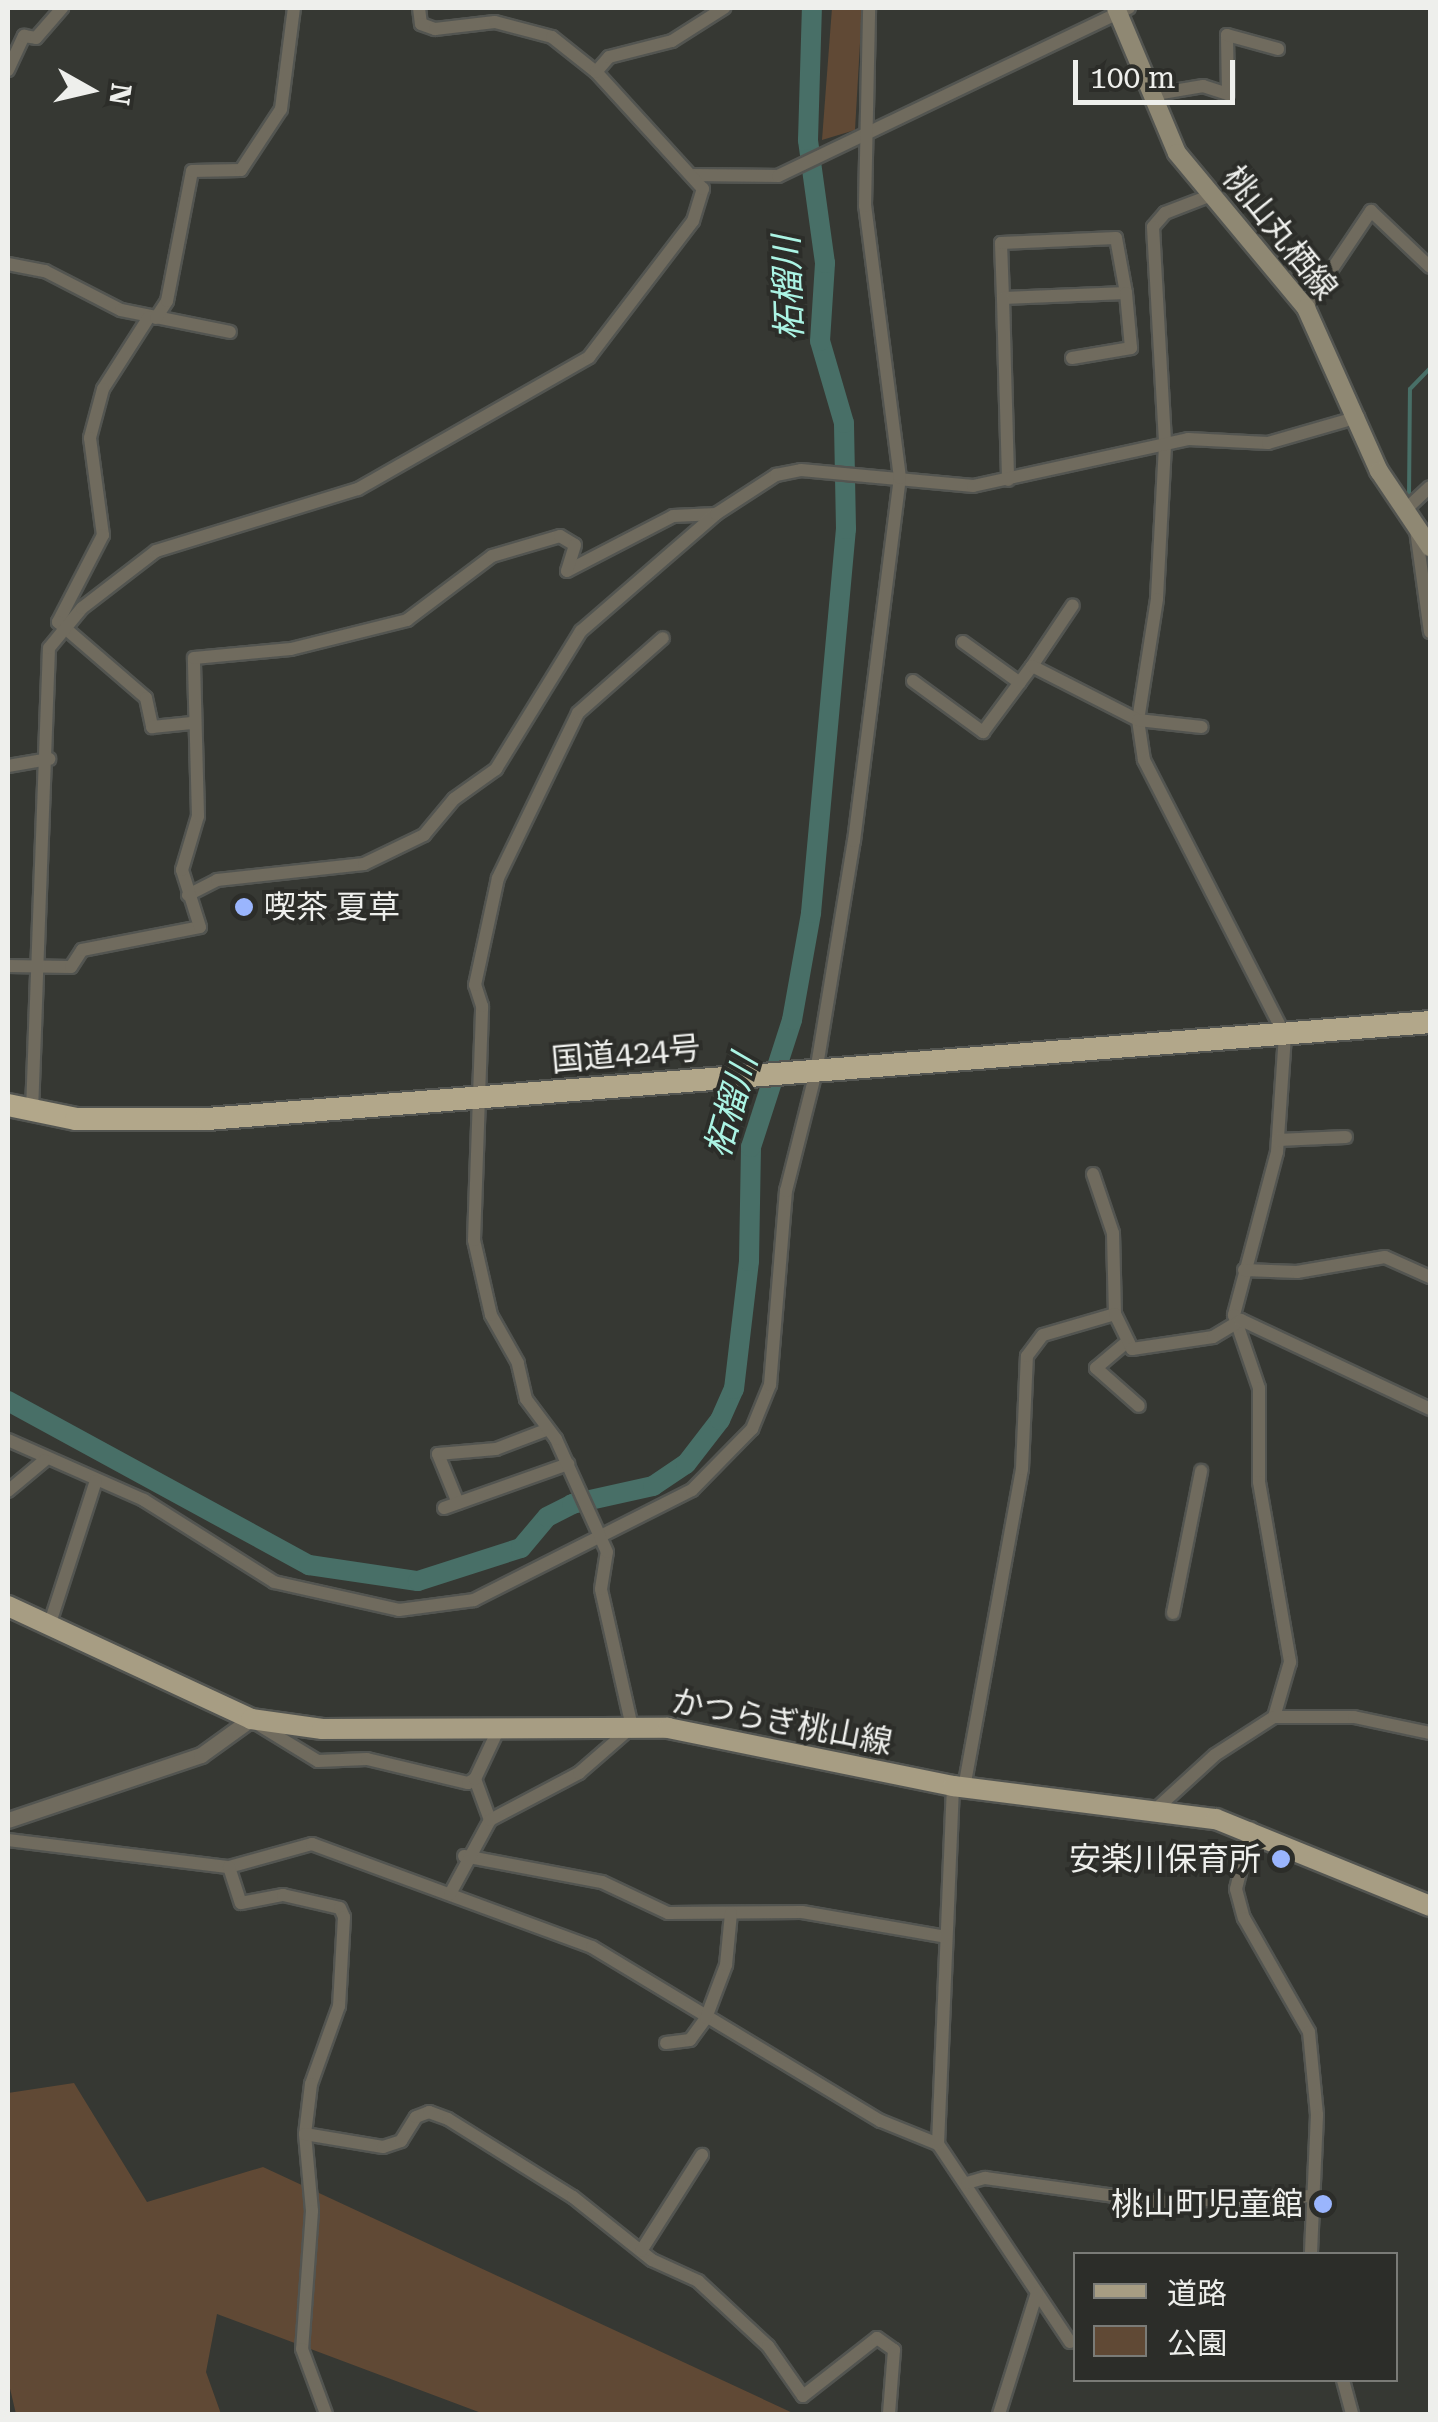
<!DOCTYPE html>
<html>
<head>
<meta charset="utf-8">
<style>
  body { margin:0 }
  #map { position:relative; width:1438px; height:2422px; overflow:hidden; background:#363833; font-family:"Roboto Serif","Noto Sans JP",serif }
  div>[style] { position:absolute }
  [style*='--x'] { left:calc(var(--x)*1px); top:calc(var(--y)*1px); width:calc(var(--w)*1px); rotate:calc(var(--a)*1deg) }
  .green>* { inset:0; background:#604935 }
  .stream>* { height:4px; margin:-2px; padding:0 2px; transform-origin:2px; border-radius:2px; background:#486f67 }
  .river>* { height:20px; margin:-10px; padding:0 10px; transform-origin:10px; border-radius:10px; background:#486f67 }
  .roads { filter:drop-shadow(2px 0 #535551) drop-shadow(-2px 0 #535551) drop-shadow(0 2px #535551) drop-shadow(0 -2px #535551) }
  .minor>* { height:12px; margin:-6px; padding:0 6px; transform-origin:6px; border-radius:6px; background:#706b5e }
  .tertiary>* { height:15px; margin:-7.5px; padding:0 7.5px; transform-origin:7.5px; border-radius:7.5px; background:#706b5e }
  .secondary>* { height:18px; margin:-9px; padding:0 9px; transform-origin:9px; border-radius:9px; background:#8f8873 }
  .primary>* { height:20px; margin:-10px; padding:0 10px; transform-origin:10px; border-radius:10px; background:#a79d83 }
  .trunk>* { height:22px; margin:-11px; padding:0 11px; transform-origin:11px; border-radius:11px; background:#b2a78a }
  .dots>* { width:28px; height:28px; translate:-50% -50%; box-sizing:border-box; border:5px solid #2c2d29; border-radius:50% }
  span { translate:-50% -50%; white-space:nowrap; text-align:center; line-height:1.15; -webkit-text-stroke:8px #2c2d29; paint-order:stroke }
  .street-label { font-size:32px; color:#eeefec }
  .poi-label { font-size:32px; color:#eeefec }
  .left { translate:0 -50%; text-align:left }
  .right { translate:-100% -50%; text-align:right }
  .water-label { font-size:35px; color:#abf4e4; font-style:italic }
  .frame { position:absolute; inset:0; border:10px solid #eeefec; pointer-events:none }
  .legend { position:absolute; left:1073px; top:2252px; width:325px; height:130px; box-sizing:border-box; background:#2c2d29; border:2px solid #7a7b77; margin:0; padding:12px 18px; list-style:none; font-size:30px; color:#eeefec }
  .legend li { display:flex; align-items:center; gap:20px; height:50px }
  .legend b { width:50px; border:2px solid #7a7b77 }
  .north { position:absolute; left:40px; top:40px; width:100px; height:100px; -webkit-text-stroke:8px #2c2d29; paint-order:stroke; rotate:98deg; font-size:28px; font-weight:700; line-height:40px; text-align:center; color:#eeefec }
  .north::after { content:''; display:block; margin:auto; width:35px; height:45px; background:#eeefec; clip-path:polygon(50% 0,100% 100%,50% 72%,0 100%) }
  .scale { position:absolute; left:1073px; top:60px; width:162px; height:45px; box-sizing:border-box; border:5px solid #eeefec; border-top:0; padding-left:12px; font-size:30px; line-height:35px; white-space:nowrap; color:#eeefec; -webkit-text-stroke:8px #2c2d29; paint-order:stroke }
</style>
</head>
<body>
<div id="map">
  <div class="green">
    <div style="clip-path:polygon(832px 8px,862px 8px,855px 130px,822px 140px)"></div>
    <div style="clip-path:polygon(74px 2083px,147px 2202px,263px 2167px,795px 2414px,484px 2414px,217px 2314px,206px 2372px,221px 2414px,16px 2414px,8px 2380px,8px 2093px)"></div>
  </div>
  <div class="stream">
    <div style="--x:1409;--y:499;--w:110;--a:-89.5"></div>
    <div style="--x:1410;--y:389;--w:29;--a:-46"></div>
  </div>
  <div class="river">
    <div style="--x:8;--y:1401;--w:343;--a:28.6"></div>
    <div style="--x:309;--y:1565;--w:110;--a:8.4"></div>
    <div style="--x:418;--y:1581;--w:108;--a:-17.8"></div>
    <div style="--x:521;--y:1548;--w:40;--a:-50"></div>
    <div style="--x:547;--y:1517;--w:28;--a:-27"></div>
    <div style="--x:572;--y:1504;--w:83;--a:-12.5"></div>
    <div style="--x:653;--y:1486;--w:40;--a:-34"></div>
    <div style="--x:686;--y:1464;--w:56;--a:-52.3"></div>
    <div style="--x:720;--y:1420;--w:34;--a:-66"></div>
    <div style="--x:734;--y:1389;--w:129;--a:-83.3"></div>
    <div style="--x:749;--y:1261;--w:114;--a:-89"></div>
    <div style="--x:751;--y:1147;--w:133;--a:-72.1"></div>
    <div style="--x:792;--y:1020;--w:109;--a:-79.9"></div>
    <div style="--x:811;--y:913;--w:386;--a:-84.8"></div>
    <div style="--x:846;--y:529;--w:106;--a:-91.1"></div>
    <div style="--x:844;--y:423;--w:85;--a:-106.3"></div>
    <div style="--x:820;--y:341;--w:78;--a:-86.3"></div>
    <div style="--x:825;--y:263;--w:124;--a:-97.9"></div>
    <div style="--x:808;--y:140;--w:132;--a:-88.3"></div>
  </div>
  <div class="roads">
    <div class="minor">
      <div style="--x:419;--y:8;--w:16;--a:83"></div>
      <div style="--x:421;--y:24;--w:15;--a:20"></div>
      <div style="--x:435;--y:29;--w:60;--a:-6.7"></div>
      <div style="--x:495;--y:22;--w:59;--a:14.7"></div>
      <div style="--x:552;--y:37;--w:56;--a:38.5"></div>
      <div style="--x:8;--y:70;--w:38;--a:-65"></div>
      <div style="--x:24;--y:36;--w:12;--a:9"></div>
      <div style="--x:36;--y:38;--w:40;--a:-49"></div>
      <div style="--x:1150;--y:95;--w:54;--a:-9.6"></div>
      <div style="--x:1203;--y:86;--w:26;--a:18"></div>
      <div style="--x:1228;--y:94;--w:59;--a:-91"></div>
      <div style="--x:1227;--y:35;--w:53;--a:15.4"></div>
      <div style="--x:694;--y:175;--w:84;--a:0.7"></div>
      <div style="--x:778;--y:176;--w:389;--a:-25.6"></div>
      <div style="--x:1209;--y:196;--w:47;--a:158.9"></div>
      <div style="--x:1165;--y:213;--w:18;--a:131"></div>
      <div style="--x:1153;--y:227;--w:218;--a:86.8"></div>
      <div style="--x:1165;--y:445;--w:154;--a:93"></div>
      <div style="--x:1157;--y:599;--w:122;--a:98.9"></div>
      <div style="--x:1138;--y:720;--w:40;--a:81.5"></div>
      <div style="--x:1144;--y:760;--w:309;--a:62.9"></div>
      <div style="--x:1285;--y:1035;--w:117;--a:93.9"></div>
      <div style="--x:1277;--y:1152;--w:169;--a:104.8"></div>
      <div style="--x:1234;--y:1315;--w:77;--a:71.1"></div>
      <div style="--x:1259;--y:1388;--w:94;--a:90"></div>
      <div style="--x:1259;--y:1482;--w:183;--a:80.2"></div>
      <div style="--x:1290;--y:1662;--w:57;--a:106.2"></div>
      <div style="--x:8;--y:264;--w:38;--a:11"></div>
      <div style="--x:45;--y:271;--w:85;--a:27.2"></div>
      <div style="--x:121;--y:310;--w:111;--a:11.4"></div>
      <div style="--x:1003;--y:298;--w:55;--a:-92.1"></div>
      <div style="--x:1001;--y:243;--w:115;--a:-2.5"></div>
      <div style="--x:1116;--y:238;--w:56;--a:79.7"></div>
      <div style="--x:1126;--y:293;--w:123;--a:177.7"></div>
      <div style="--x:1003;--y:298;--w:182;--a:88.4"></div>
      <div style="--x:1306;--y:308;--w:117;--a:-56.2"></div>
      <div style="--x:1371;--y:211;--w:81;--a:43.5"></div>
      <div style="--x:149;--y:317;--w:85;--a:122.6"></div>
      <div style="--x:103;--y:389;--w:51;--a:104.9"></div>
      <div style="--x:90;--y:438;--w:98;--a:82.4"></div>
      <div style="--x:103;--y:535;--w:98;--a:117.3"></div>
      <div style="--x:58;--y:622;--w:116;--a:40.8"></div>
      <div style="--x:146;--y:698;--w:30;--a:78"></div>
      <div style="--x:152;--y:727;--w:40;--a:-5.7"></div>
      <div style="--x:156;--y:318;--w:20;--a:-57"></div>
      <div style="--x:167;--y:301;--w:132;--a:-79.1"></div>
      <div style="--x:192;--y:171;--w:49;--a:-1.2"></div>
      <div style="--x:241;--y:170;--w:73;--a:-56.7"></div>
      <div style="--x:281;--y:109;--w:102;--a:-82.7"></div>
      <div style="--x:1072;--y:358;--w:60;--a:-9.6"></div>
      <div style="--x:1131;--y:348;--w:55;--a:-95.2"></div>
      <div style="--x:1404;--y:511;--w:35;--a:-43"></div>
      <div style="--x:1416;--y:530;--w:103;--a:82.2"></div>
      <div style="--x:567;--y:571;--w:119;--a:-27.4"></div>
      <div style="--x:673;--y:516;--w:43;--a:-2.7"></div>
      <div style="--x:963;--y:642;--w:70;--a:35.7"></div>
      <div style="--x:1032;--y:666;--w:73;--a:-56.1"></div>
      <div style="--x:913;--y:681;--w:87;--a:36.1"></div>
      <div style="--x:983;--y:732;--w:82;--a:-53.4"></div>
      <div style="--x:1032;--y:666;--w:119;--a:27"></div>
      <div style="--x:1138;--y:720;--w:64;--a:6.2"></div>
      <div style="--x:8;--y:766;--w:42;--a:-9.7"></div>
      <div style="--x:188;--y:895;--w:33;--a:-27"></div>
      <div style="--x:217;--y:880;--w:148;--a:-6.2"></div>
      <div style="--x:364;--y:864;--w:67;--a:-25.8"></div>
      <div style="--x:424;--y:835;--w:47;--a:-50.2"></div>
      <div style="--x:454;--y:799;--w:52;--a:-35.5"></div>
      <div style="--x:496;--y:769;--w:162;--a:-58.4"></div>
      <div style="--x:581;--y:631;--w:179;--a:-40.9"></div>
      <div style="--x:716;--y:514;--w:72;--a:-33"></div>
      <div style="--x:776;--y:475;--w:25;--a:-11"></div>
      <div style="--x:801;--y:470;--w:173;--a:5.3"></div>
      <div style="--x:973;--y:486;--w:220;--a:-12.3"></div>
      <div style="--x:1188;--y:439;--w:80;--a:2.9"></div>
      <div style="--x:1268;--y:443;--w:94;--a:-16.1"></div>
      <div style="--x:8;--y:966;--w:63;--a:0.9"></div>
      <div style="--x:71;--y:967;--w:20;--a:-57"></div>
      <div style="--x:82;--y:950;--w:120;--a:-11"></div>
      <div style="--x:200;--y:927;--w:60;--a:-107.5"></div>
      <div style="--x:182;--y:870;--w:56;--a:-73.5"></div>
      <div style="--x:198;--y:816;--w:158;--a:-91.5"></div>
      <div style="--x:194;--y:658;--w:97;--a:-5.3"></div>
      <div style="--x:291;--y:649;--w:120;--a:-14"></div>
      <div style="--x:407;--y:620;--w:106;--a:-37"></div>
      <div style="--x:492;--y:556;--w:71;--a:-16.4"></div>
      <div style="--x:560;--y:536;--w:17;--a:31"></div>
      <div style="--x:575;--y:545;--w:27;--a:107"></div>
      <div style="--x:32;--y:1111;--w:463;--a:-87.9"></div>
      <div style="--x:49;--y:648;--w:52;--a:-50.5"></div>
      <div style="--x:82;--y:608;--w:93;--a:-37.6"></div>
      <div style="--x:156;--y:551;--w:211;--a:-17.1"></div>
      <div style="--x:358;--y:489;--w:266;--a:-29.7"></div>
      <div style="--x:589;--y:357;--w:171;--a:-52.6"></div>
      <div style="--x:693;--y:221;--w:34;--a:-73"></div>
      <div style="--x:703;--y:189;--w:159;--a:-132.4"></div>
      <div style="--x:596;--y:72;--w:20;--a:-49"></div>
      <div style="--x:609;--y:57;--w:65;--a:-14.3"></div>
      <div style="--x:672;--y:41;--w:62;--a:-32.4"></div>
      <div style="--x:1278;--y:1140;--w:68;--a:-2.5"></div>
      <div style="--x:1093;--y:1174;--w:62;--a:71.3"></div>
      <div style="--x:1113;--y:1233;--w:81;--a:88.6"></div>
      <div style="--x:1244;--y:1270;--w:53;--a:2.2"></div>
      <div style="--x:1297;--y:1272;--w:89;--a:-9.7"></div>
      <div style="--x:1385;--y:1257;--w:49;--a:24"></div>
      <div style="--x:1128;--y:1341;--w:42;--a:139.8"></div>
      <div style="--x:1096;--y:1368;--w:57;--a:41.5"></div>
      <div style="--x:8;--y:1440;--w:149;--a:23.8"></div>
      <div style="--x:144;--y:1500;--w:154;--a:32.2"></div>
      <div style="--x:274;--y:1582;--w:128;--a:12.6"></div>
      <div style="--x:399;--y:1610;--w:76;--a:-7.6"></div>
      <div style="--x:474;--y:1600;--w:244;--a:-26.8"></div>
      <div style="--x:692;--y:1490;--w:86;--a:-45.5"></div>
      <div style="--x:752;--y:1429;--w:48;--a:-67.8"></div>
      <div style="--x:770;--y:1385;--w:195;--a:-85.3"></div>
      <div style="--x:786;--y:1191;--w:123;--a:-75.9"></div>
      <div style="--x:816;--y:1072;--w:234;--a:-80.7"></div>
      <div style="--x:854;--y:841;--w:366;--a:-82.8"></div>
      <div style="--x:900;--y:478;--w:274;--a:-97.3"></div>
      <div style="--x:865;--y:206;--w:198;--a:-88.8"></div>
      <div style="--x:8;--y:1491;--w:48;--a:-40"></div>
      <div style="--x:458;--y:1503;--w:53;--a:-112.2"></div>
      <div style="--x:438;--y:1454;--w:58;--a:-4.9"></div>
      <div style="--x:496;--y:1449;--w:53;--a:-20.8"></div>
      <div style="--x:444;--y:1508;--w:132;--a:-19.5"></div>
      <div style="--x:1173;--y:1613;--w:145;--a:-78.8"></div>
      <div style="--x:50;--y:1623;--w:149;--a:-72.1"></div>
      <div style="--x:254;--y:1722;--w:75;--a:31.4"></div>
      <div style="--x:318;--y:1761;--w:49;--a:-2.3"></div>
      <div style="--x:367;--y:1759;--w:104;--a:13.4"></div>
      <div style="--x:468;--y:1783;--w:8;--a:-30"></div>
      <div style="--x:964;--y:1788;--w:324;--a:-79.7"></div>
      <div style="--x:1022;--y:1469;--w:113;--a:-87.5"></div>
      <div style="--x:1027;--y:1356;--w:26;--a:-53"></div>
      <div style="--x:1043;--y:1335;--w:75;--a:-16.3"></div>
      <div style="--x:1115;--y:1314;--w:39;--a:64"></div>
      <div style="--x:1132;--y:1349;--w:82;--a:-8.4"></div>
      <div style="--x:1213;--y:1337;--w:33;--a:-31"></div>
      <div style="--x:1241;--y:1320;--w:209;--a:25.2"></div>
      <div style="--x:1155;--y:1810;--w:81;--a:-42.5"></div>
      <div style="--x:1215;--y:1755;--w:70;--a:-32.8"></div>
      <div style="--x:1274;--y:1717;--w:80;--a:0"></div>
      <div style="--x:1354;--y:1717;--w:78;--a:11.9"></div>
      <div style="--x:490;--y:1820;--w:44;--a:-110.1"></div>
      <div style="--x:475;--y:1779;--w:56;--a:-64.8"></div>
      <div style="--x:1251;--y:1828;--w:63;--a:103.8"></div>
      <div style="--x:1236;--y:1889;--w:30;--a:75"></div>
      <div style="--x:1244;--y:1918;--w:131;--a:60.3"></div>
      <div style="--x:1309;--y:2032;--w:83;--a:84.5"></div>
      <div style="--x:1317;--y:2115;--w:139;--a:92.5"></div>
      <div style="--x:8;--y:1840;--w:223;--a:7"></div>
      <div style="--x:229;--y:1867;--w:86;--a:-15.5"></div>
      <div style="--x:312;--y:1844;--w:298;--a:20.2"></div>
      <div style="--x:592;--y:1947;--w:337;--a:31.1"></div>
      <div style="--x:881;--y:2121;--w:61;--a:22"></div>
      <div style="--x:938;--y:2144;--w:238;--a:56.3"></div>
      <div style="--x:464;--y:1856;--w:140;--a:10.7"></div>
      <div style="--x:602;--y:1882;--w:73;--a:25.2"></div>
      <div style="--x:668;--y:1913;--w:134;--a:-0.4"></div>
      <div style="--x:802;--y:1912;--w:146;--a:9.8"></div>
      <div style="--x:229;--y:1867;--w:38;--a:72"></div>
      <div style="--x:241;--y:1903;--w:43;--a:-10.8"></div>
      <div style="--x:283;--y:1895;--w:58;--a:12.8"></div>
      <div style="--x:340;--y:1908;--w:10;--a:66"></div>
      <div style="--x:344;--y:1917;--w:89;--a:93.2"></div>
      <div style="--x:339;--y:2006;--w:83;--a:109.7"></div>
      <div style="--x:311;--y:2084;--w:50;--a:96.8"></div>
      <div style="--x:305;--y:2134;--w:77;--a:84.8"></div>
      <div style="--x:312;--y:2211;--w:138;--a:94.1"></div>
      <div style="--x:302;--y:2349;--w:69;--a:69.7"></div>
      <div style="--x:450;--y:1894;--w:84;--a:-61.6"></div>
      <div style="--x:490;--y:1820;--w:101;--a:-27.8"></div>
      <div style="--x:579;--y:1773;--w:70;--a:-41"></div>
      <div style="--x:632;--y:1727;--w:141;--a:-102.7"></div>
      <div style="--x:601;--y:1589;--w:37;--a:-81"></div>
      <div style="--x:607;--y:1552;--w:124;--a:-114.3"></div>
      <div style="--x:556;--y:1439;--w:50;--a:-126.9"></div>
      <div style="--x:526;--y:1399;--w:37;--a:-103"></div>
      <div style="--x:518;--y:1363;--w:55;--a:-119.4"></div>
      <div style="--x:491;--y:1315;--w:77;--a:-102.8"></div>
      <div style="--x:474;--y:1240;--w:234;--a:-88"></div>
      <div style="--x:482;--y:1006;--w:22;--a:-108"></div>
      <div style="--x:475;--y:985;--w:109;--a:-77.9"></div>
      <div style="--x:498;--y:878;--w:183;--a:-64.1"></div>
      <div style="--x:578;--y:713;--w:113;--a:-41.4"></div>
      <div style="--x:666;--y:2043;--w:24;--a:-7"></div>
      <div style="--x:690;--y:2040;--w:27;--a:-54"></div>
      <div style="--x:706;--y:2018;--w:57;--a:-69.3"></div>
      <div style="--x:726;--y:1965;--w:52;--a:-84.5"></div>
      <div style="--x:305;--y:2134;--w:79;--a:9.5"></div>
      <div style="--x:383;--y:2147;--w:19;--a:-18"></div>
      <div style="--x:401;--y:2141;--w:28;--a:-58"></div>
      <div style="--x:416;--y:2117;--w:14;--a:-21"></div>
      <div style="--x:429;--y:2112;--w:20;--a:20"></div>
      <div style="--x:448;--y:2119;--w:147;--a:32"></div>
      <div style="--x:573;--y:2197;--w:101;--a:38.6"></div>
      <div style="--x:652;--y:2260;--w:51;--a:24.5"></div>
      <div style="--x:698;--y:2281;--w:96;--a:42.9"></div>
      <div style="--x:768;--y:2346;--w:61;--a:55"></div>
      <div style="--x:803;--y:2396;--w:94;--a:-38.1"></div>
      <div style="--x:877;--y:2338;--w:21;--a:35"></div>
      <div style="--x:894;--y:2350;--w:64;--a:94.5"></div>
      <div style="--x:938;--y:2144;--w:358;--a:-87.6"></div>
      <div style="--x:967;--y:2183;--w:19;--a:-16"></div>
      <div style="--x:985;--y:2178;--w:175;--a:7.9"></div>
      <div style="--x:1158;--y:2202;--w:156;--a:-2.2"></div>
      <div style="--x:641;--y:2251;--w:114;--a:-57.6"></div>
      <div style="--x:1343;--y:2380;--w:35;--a:75"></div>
      <div style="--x:999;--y:2414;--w:127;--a:-72.6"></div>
    </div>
    <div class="tertiary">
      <div style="--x:8;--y:1820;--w:204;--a:-18.6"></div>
      <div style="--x:201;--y:1755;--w:62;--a:-35.8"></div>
    </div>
    <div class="secondary">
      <div style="--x:1116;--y:8;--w:157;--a:67.2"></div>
      <div style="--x:1177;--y:153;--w:202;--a:50.2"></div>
      <div style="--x:1306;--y:308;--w:179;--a:65.9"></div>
      <div style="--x:1379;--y:471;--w:92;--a:56.1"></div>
    </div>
    <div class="primary">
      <div style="--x:8;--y:1606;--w:268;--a:24.9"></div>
      <div style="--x:251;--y:1719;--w:72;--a:8"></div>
      <div style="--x:322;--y:1729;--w:346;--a:-0.2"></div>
      <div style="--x:668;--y:1728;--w:291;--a:11.5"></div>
      <div style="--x:953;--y:1786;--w:265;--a:7.2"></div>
      <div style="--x:1216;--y:1819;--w:231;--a:22.1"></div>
    </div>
    <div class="trunk">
      <div style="--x:8;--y:1105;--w:69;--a:11.6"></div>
      <div style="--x:76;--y:1119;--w:131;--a:0"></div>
      <div style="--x:207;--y:1119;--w:1227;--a:-4.53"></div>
    </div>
  </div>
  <div class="dots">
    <div style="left:244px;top:907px;background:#9ab5fd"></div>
    <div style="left:1281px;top:1859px;background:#9ab5fd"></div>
    <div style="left:1323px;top:2204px;background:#9ab5fd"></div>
  </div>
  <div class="street-label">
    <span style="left:1280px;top:233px;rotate:51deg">桃山丸栖線</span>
    <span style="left:626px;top:1054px;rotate:-5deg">国道424号</span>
    <span style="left:782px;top:1722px;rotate:11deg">かつらぎ桃山線</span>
  </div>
  <div class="poi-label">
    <span class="left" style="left:264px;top:907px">喫茶 夏草</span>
    <span class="right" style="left:1261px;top:1859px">安楽川保育所</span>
    <span class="right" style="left:1303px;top:2204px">桃山町児童館</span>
  </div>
  <div class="water-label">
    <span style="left:789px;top:288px;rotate:-92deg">柘榴川</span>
    <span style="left:732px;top:1106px;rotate:-74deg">柘榴川</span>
  </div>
  <div class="frame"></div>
  <ul class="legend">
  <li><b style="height:12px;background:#a79d83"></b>道路</li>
  <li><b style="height:28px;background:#604935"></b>公園</li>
  </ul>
  <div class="north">N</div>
  <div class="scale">100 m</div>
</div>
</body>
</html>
